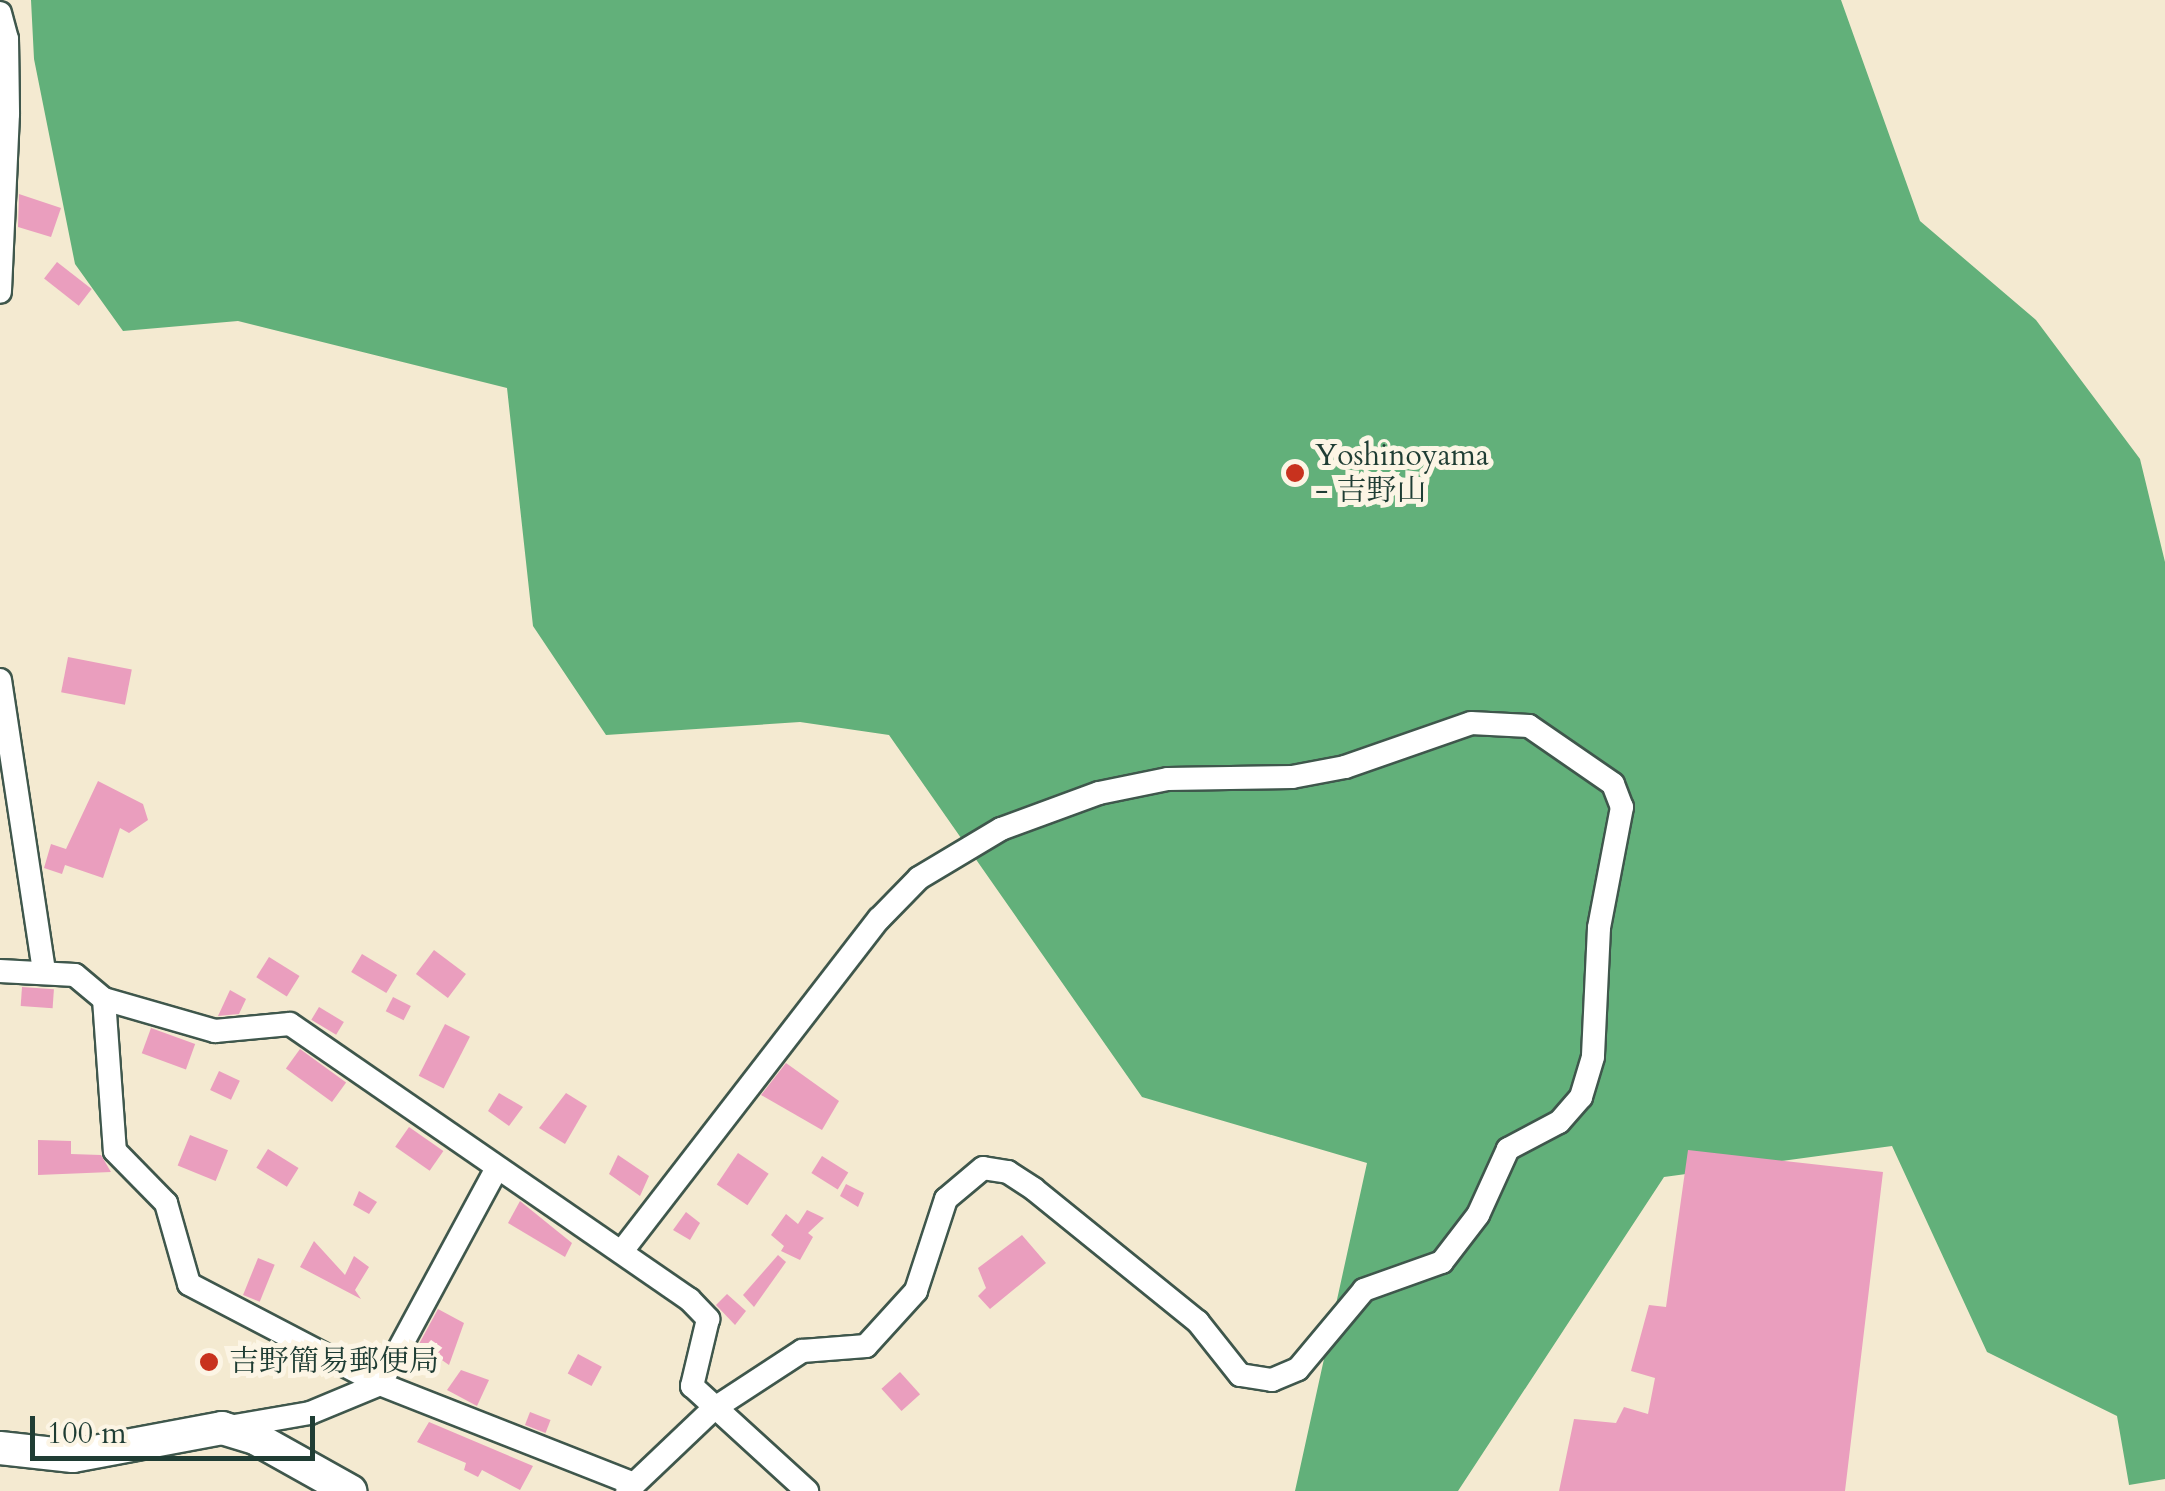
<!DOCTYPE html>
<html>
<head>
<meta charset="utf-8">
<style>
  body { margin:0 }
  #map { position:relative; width:2165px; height:1491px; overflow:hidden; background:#f4ead1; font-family:Cardo,"Noto Serif JP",serif }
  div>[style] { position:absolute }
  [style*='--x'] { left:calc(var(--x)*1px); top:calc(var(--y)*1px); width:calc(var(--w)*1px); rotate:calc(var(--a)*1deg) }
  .forest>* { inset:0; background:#62b07a }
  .building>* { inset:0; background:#ea9ebe; transform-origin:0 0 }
  .roads { filter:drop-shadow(2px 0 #3f574c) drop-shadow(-2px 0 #3f574c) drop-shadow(0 2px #3f574c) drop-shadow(0 -2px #3f574c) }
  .street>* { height:22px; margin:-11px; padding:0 11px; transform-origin:11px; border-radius:11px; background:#fff }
  .secondary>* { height:32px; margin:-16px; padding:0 16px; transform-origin:16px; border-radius:16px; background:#fff }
  .dots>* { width:28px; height:28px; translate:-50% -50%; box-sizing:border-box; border:5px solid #fcf5e5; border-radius:50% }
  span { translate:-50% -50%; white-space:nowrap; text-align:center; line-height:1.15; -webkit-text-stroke:10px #fcf5e5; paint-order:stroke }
  .poi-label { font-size:30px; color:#1f3d34 }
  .left { translate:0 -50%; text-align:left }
  .scale { position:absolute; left:30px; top:1416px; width:285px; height:45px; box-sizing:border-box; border:5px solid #1f3d34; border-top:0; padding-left:12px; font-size:30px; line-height:35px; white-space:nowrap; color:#1f3d34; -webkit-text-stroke:8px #fcf5e5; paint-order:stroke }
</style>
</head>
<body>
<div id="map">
  <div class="forest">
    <div style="clip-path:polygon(31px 0,1841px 0,1920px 221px,2036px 320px,2140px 459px,2165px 562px,2165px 1479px,2129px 1485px,2117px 1416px,1987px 1352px,1892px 1146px,1664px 1177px,1458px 1491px,1295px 1491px,1367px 1163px,1142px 1097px,889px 735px,800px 722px,606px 735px,533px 626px,507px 388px,238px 321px,123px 331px,75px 264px,34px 59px)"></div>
  </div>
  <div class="building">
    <div style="clip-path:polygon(19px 194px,61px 208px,51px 237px,18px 227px)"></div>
    <div style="left:57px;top:262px;width:44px;height:21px;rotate:38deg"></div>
    <div style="left:68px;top:657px;width:65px;height:36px;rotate:11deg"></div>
    <div style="clip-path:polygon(98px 781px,143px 804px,148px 820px,129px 833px,120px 828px,103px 878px,65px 865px,62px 874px,44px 868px,51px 844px,66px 849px)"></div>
    <div style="left:434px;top:950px;width:40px;height:30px;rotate:37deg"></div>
    <div style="left:362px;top:954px;width:41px;height:21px;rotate:31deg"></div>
    <div style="left:269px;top:957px;width:36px;height:24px;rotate:32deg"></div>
    <div style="left:22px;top:987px;width:32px;height:19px;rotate:4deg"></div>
    <div style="clip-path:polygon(230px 990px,246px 999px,239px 1014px,218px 1016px)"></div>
    <div style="left:393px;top:997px;width:20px;height:16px;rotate:27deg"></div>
    <div style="left:319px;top:1007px;width:29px;height:15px;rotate:31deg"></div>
    <div style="left:445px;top:1024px;width:28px;height:58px;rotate:27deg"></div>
    <div style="left:151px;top:1028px;width:47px;height:27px;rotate:20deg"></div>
    <div style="left:300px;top:1049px;width:57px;height:24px;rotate:36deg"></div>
    <div style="clip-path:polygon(786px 1063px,839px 1101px,822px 1130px,761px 1095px)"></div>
    <div style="left:219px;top:1071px;width:23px;height:21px;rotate:25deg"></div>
    <div style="clip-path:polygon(499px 1093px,523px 1107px,509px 1126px,488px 1111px)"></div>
    <div style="clip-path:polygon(566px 1093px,587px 1106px,565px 1144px,539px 1128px)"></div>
    <div style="left:409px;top:1127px;width:42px;height:24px;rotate:35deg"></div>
    <div style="left:190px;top:1135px;width:41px;height:33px;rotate:22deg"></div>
    <div style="clip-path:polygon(38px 1140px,71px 1141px,71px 1154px,101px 1155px,111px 1172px,38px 1175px)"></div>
    <div style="left:268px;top:1149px;width:36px;height:22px;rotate:32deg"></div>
    <div style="clip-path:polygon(1688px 1150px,1883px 1172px,1845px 1491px,1559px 1491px,1574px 1419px,1616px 1423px,1624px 1407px,1648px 1414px,1655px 1378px,1631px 1371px,1649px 1305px,1666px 1307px)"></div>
    <div style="left:738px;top:1153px;width:37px;height:38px;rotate:34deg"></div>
    <div style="clip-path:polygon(618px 1155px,649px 1176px,640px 1196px,609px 1174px)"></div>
    <div style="left:822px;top:1156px;width:31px;height:20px;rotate:32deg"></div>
    <div style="clip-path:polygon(846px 1184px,864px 1193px,858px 1207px,840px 1196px)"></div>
    <div style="clip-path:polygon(359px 1191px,377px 1202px,369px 1214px,353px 1205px)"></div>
    <div style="clip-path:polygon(520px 1201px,572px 1243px,565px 1257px,508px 1223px)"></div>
    <div style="clip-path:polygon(807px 1210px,824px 1218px,808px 1233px,813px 1237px,800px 1260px,781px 1251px,784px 1246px,771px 1235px,786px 1214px,798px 1224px)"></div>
    <div style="clip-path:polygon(686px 1212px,700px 1223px,690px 1240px,673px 1230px)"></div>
    <div style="clip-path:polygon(1022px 1235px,1046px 1263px,990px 1309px,978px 1296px,986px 1288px,978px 1268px)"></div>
    <div style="clip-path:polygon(314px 1241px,345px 1275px,354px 1256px,369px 1267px,355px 1290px,361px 1299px,300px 1267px)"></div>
    <div style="clip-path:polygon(778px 1255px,786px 1262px,754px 1307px,743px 1295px)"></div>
    <div style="left:258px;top:1258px;width:18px;height:40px;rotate:22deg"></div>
    <div style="clip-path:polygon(727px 1294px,746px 1311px,735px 1325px,716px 1305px)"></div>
    <div style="clip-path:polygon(438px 1309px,464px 1323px,449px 1365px,419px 1344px)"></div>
    <div style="left:578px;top:1354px;width:27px;height:22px;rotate:28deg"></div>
    <div style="clip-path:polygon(461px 1370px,489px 1380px,477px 1406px,447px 1390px)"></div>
    <div style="left:900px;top:1372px;width:30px;height:25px;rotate:48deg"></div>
    <div style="left:530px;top:1412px;width:22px;height:14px;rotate:21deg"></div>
    <div style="clip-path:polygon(429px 1422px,533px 1466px,520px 1490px,482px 1470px,478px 1477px,464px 1470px,466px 1463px,417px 1442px)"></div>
  </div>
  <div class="roads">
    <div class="street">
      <div style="--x:0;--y:13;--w:27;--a:75"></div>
      <div style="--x:7;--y:39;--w:75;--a:89.2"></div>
      <div style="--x:8;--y:114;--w:178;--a:92.6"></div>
      <div style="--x:0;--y:680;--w:293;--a:81.4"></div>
      <div style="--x:0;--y:971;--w:75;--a:3.1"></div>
      <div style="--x:75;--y:975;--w:38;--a:40"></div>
      <div style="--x:104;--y:999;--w:116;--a:16.1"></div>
      <div style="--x:215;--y:1031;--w:75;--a:-5.3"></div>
      <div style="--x:290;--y:1024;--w:485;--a:34.6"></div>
      <div style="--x:689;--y:1299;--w:28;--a:46"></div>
      <div style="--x:708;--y:1319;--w:69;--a:103.4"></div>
      <div style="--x:692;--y:1386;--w:156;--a:42.4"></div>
      <div style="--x:104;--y:999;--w:152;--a:85.9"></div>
      <div style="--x:115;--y:1151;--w:73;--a:45.6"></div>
      <div style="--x:166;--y:1203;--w:84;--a:74.1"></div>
      <div style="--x:189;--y:1284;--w:216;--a:27.6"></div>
      <div style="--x:380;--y:1384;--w:76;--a:157.5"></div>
      <div style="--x:310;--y:1413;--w:81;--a:170.1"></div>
      <div style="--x:497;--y:1168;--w:246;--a:118.4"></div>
      <div style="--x:380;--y:1384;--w:273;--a:21.5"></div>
      <div style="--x:622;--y:1251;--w:420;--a:-52.3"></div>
      <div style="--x:879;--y:919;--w:57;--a:-45.7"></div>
      <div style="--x:919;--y:878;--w:96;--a:-30.9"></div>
      <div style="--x:1001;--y:829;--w:104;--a:-20.2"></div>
      <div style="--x:1099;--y:793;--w:70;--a:-11.5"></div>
      <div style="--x:1168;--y:779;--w:124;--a:-0.9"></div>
      <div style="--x:1292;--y:777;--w:54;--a:-10.7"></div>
      <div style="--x:1345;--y:767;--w:133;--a:-19.2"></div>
      <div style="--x:1471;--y:723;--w:58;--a:3"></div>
      <div style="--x:1529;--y:726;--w:102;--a:34.6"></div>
      <div style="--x:1613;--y:784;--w:25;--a:69"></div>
      <div style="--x:1622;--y:807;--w:123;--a:100.8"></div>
      <div style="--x:1599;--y:928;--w:129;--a:92.7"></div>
      <div style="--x:1593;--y:1057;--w:42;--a:106.7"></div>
      <div style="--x:1581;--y:1097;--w:33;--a:131"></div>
      <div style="--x:1559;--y:1122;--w:58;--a:152.1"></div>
      <div style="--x:1508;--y:1149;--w:72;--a:114.4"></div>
      <div style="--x:1478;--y:1215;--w:59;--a:127.5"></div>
      <div style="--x:1442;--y:1262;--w:83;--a:160.3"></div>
      <div style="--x:1364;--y:1290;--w:103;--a:129.9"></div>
      <div style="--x:1298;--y:1369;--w:28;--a:157"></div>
      <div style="--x:1272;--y:1380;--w:32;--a:-171"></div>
      <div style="--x:1240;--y:1375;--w:68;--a:-128.4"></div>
      <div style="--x:1198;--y:1322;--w:211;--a:-141"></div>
      <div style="--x:1034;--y:1189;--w:31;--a:-147"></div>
      <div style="--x:1008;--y:1172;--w:25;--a:-171"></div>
      <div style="--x:983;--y:1168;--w:48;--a:140"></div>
      <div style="--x:946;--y:1199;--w:97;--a:108.1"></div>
      <div style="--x:916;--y:1291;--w:74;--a:132.3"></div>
      <div style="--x:866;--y:1346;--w:64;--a:175.5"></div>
      <div style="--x:802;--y:1351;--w:108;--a:146.8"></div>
      <div style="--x:712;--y:1410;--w:117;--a:136.4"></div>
    </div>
    <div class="secondary">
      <div style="--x:0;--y:1448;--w:73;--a:6.3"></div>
      <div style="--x:73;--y:1456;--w:152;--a:-10.6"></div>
      <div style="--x:222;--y:1428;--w:37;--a:17"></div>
      <div style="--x:257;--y:1439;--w:107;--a:29.2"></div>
    </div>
  </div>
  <div class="dots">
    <div style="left:1295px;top:473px;background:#c8321e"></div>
    <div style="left:209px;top:1362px;background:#c8321e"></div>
  </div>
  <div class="poi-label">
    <span class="left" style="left:1315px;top:473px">Yoshinoyama<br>- 吉野山</span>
    <span class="left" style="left:229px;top:1362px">吉野簡易郵便局</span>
  </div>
  <div class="scale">100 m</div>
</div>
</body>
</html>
